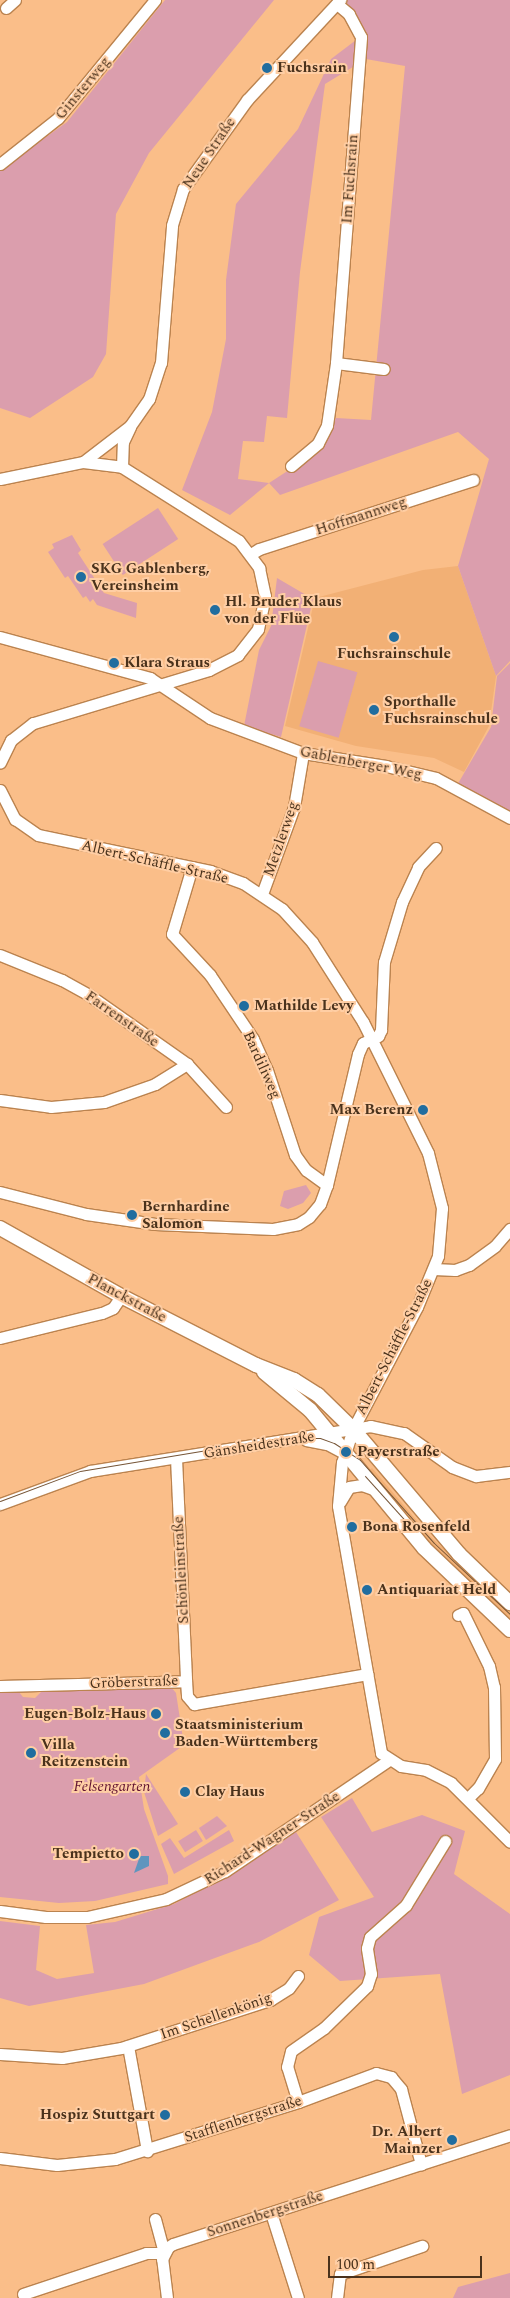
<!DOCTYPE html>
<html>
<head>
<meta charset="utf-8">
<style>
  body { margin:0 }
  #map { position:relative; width:510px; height:2298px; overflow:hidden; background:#fabe89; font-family:Spectral,serif }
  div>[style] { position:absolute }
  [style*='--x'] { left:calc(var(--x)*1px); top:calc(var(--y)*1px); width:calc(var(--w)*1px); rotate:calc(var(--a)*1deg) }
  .built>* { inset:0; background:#f2b075 }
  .green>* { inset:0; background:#db9ead; transform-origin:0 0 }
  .water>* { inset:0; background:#5f95be }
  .roads { filter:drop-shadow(1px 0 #bb834f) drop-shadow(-1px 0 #bb834f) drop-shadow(0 1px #bb834f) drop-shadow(0 -1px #bb834f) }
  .minor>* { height:11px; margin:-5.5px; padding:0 5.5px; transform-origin:5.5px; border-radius:5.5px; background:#fff }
  .major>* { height:14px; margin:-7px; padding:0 7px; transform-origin:7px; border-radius:7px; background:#fff }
  .tram>* { height:1px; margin:-0.5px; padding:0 0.5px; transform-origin:0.5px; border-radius:0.5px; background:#765537 }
  .dots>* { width:14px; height:14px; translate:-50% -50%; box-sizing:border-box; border:2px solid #ffcea4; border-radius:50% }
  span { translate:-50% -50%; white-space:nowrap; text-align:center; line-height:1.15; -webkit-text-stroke:4px #ffcea4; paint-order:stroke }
  .poi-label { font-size:15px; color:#4a321c; font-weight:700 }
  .left { translate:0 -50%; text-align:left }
  .right { translate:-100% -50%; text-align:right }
  .street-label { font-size:15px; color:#4a321c }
  .park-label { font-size:15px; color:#611231; font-style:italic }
  .scale { position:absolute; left:328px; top:2256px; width:154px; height:22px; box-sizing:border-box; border:2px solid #4a321c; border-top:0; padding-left:6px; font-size:15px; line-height:18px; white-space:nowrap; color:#4a321c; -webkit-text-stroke:4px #ffcea4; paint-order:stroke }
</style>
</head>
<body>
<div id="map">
  <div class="built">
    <div style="clip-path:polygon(458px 566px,496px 676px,489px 726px,464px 772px,434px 758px,356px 746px,285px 726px,315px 598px,423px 570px)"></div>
    <div style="clip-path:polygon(372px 1468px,429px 1535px,446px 1551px,449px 1549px,510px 1610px,510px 1624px,420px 1534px,367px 1472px)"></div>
  </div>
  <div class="green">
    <div style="clip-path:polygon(165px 0,274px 0,149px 153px,116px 214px,106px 354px,93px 377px,30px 418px,0 408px,0 170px,67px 122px)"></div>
    <div style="clip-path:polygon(evenodd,340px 0,510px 0,510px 661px,496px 676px,458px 566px,489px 459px,458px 432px,280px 495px,269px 483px,230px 515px,182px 490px,212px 412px,226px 339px,226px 280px,236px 204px,298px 129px,331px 59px,360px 37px,340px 0,366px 59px,405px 66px,371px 420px,336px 418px,323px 448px,269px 483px,238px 479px,243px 441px,264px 442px,267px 416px,287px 418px,300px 272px,325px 84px,366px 59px)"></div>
    <div style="left:158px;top:508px;width:37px;height:66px;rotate:57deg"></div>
    <div style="clip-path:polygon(72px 535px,81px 550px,78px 553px,104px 593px,137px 603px,136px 618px,97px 605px,93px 599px,90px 602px,86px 596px,83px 598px,68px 576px,65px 578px,48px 552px,54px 548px,52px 544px)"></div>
    <div style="clip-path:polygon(277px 578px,313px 599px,281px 737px,244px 726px,259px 650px,271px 626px)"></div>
    <div style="left:318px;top:661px;width:41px;height:68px;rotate:16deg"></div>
    <div style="clip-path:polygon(510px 663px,510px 813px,456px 787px,491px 727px,497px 676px)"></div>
    <div style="clip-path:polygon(306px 1185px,311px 1193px,303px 1203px,288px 1209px,280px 1206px,284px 1191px)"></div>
    <div style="clip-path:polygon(171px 1687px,176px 1693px,184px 1745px,139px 1777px,144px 1809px,168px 1876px,168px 1884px,95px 1901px,59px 1903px,0 1897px,0 1693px,19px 1692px,23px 1697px,35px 1698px,42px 1691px)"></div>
    <div style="clip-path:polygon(146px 1774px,178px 1824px,158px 1836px,144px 1792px)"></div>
    <div style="clip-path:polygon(352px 1798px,372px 1832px,422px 1815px,465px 1831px,454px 1874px,510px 1914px,510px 2075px,462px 2094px,440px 1974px,340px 1981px,309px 1955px,319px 1917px,374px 1897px,321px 1817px)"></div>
    <div style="clip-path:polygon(217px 1816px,227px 1826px,206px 1840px,199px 1828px)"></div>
    <div style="left:196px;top:1830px;width:13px;height:21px;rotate:58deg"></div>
    <div style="clip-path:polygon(229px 1830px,234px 1841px,174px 1874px,161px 1844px,170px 1838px,184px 1858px)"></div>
    <div style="clip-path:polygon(296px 1832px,339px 1900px,259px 1942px,144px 1984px,29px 2006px,0 1998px,0 1921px,40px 1926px,36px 1970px,57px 1979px,94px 1973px,86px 1925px,115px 1922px,174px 1904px,237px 1871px)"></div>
    <div style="clip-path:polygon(510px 2273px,510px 2298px,453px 2298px,458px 2287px)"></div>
  </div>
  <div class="water">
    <div style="clip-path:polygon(140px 1856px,149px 1856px,149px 1866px,134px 1873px)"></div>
  </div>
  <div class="roads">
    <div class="minor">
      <div style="--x:6;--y:8;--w:12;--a:-42"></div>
      <div style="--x:0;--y:164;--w:74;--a:-38.4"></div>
      <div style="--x:58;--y:118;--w:153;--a:-50.6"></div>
      <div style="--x:336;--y:363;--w:48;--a:7.1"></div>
      <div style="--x:83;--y:462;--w:59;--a:-37.5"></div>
      <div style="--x:130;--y:426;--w:33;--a:-55"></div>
      <div style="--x:149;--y:399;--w:38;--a:-72"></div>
      <div style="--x:161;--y:363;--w:138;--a:-85.4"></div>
      <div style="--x:172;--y:225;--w:38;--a:-73"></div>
      <div style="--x:183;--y:189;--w:110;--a:-54.3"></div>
      <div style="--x:247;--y:100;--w:137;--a:-47.1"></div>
      <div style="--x:291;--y:466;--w:35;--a:-40"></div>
      <div style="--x:318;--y:443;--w:20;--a:-63"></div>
      <div style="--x:327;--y:425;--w:63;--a:-81.7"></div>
      <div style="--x:336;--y:363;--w:327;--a:-85.6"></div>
      <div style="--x:361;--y:37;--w:26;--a:-118"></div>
      <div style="--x:349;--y:14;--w:16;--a:-140"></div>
      <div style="--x:122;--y:467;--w:25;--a:-88"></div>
      <div style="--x:123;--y:442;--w:17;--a:-65"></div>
      <div style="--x:0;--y:479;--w:85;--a:-11.6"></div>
      <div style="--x:83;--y:462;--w:39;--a:7"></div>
      <div style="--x:122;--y:467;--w:138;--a:32.3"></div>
      <div style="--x:239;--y:541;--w:34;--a:53"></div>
      <div style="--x:259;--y:568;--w:29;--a:78"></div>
      <div style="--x:265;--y:596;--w:34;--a:102"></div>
      <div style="--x:258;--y:629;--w:33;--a:128"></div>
      <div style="--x:238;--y:655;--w:33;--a:153"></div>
      <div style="--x:209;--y:670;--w:184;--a:163.2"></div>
      <div style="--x:33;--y:723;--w:28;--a:142"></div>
      <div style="--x:11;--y:740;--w:25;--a:116"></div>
      <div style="--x:251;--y:554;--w:9;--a:-32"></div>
      <div style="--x:259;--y:549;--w:225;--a:-17.9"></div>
      <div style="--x:0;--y:637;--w:156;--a:15.3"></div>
      <div style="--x:150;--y:678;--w:72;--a:33.7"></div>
      <div style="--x:210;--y:718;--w:99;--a:20.6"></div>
      <div style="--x:303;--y:753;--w:84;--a:8.9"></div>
      <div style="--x:386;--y:766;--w:51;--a:13.5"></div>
      <div style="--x:436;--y:778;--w:84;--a:28.4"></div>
      <div style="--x:0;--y:790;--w:33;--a:63"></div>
      <div style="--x:15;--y:819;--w:28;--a:35"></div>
      <div style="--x:38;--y:835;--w:176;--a:11.8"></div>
      <div style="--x:210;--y:871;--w:35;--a:20"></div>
      <div style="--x:243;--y:883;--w:47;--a:33.7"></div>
      <div style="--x:282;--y:909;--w:45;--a:47.7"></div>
      <div style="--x:312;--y:942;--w:95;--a:57.5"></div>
      <div style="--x:363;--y:1022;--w:146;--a:63.6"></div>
      <div style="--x:428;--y:1153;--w:57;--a:75.7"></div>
      <div style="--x:442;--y:1208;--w:48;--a:94.8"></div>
      <div style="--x:438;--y:1256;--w:55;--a:112.4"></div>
      <div style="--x:417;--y:1307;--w:138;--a:117.7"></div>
      <div style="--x:353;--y:1429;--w:35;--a:108"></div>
      <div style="--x:342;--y:1462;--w:44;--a:95.2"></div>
      <div style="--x:338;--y:1506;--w:251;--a:80.1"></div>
      <div style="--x:381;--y:1753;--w:24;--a:33"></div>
      <div style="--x:401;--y:1766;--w:25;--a:9"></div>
      <div style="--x:426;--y:1770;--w:28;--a:27"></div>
      <div style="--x:451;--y:1783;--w:83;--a:45"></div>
      <div style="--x:192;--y:867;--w:70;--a:106.6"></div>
      <div style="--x:172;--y:934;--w:56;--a:47.2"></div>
      <div style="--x:210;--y:975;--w:77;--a:56.1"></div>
      <div style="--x:253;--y:1039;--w:34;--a:66"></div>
      <div style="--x:267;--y:1070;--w:89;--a:71.8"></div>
      <div style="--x:295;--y:1155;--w:19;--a:54"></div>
      <div style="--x:306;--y:1170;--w:26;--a:36"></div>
      <div style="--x:262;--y:894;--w:93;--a:-69.8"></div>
      <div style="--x:294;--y:807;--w:55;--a:-80.5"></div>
      <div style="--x:0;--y:955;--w:67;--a:22"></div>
      <div style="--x:62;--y:980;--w:31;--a:29"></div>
      <div style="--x:89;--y:995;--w:120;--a:35.1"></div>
      <div style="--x:187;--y:1064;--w:58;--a:47.8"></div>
      <div style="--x:0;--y:1100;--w:51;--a:7.8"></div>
      <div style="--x:51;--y:1107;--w:53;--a:-5.4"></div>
      <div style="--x:104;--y:1102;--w:54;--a:-19.4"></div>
      <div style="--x:155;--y:1084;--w:38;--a:-32"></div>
      <div style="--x:0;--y:1192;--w:89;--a:14.3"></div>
      <div style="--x:86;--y:1214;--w:70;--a:8.2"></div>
      <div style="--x:155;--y:1224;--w:118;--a:2.4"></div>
      <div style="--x:273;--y:1229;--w:25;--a:-11"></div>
      <div style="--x:298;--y:1224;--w:13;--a:-32"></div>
      <div style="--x:309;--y:1217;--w:17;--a:-50"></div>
      <div style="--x:320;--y:1204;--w:20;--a:-70"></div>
      <div style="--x:327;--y:1185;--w:135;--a:-76.7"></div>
      <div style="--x:358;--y:1054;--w:12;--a:-66"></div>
      <div style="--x:363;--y:1043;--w:17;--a:-25"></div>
      <div style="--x:378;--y:1036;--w:7;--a:-63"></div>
      <div style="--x:381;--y:1030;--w:68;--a:-87.5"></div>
      <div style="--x:384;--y:962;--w:63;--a:-73.3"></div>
      <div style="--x:402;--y:902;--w:38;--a:-65"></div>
      <div style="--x:418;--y:867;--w:26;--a:-47"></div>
      <div style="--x:434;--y:1269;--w:21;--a:3"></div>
      <div style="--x:455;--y:1270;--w:15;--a:-20"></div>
      <div style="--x:469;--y:1265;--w:32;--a:-36"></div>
      <div style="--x:495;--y:1246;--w:23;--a:-49"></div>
      <div style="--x:0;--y:1338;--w:105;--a:-13.8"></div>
      <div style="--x:102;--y:1313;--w:12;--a:-24"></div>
      <div style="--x:113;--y:1308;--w:14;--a:-56"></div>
      <div style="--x:306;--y:1440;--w:21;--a:11"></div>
      <div style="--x:327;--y:1444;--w:17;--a:28"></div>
      <div style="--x:176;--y:1458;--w:223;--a:87.4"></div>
      <div style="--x:340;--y:1502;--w:17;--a:-59"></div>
      <div style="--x:349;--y:1487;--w:13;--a:-9"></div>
      <div style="--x:362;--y:1485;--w:12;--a:20"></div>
      <div style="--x:0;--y:1504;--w:96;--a:-20.1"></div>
      <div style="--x:90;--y:1471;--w:284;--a:-9.1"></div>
      <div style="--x:370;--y:1426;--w:35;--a:12"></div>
      <div style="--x:404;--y:1433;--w:59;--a:35.3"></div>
      <div style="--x:452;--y:1467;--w:26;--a:21"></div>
      <div style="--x:476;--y:1476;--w:34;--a:-7"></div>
      <div style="--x:458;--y:1615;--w:5;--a:-22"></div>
      <div style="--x:463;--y:1613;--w:59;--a:63.9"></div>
      <div style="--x:489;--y:1666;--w:22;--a:77"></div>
      <div style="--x:494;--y:1687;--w:72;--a:89.2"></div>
      <div style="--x:495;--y:1759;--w:34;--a:120"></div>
      <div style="--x:478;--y:1788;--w:14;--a:135"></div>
      <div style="--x:0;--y:1686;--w:186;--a:-1.5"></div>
      <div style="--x:186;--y:1681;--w:15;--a:86"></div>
      <div style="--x:187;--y:1696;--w:11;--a:49"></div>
      <div style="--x:194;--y:1704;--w:176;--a:-9.8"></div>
      <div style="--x:0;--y:1911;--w:46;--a:7.4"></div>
      <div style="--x:46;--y:1917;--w:41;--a:0"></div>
      <div style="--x:87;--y:1917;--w:81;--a:-12.8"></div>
      <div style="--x:166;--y:1899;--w:65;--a:-25.4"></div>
      <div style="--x:225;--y:1871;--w:198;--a:-34.1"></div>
      <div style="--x:128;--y:2046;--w:107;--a:79.7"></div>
      <div style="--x:0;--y:2054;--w:62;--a:3.7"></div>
      <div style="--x:62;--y:2058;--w:60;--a:-9.6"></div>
      <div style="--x:121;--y:2048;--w:157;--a:-17.9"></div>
      <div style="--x:270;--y:2000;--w:22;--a:-32"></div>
      <div style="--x:289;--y:1988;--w:15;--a:-53"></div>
      <div style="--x:298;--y:2102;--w:37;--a:-107"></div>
      <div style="--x:287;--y:2067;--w:16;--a:-76"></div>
      <div style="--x:291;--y:2051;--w:40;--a:-34.9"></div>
      <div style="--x:324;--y:2028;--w:60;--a:-44.3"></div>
      <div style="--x:367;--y:1986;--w:13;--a:-72"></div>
      <div style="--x:371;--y:1974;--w:26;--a:-99"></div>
      <div style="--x:367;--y:1948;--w:11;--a:-75"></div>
      <div style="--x:370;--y:1937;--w:48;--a:-41.6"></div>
      <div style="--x:406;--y:1905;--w:75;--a:-58.6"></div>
      <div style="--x:0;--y:2158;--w:57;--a:7"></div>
      <div style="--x:57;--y:2165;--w:58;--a:-5.9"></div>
      <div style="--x:115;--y:2159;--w:192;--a:-17.3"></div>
      <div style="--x:298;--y:2102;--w:83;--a:-20.4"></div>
      <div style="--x:376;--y:2073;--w:16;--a:15"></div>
      <div style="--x:391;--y:2077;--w:16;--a:50"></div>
      <div style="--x:401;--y:2089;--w:78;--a:75.1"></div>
      <div style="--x:271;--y:2213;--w:89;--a:72.4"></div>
      <div style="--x:155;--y:2219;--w:35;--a:75"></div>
      <div style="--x:23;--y:2294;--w:130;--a:-18.4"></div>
      <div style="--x:146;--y:2253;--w:18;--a:0"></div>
      <div style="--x:167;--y:2298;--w:39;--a:-97"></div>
      <div style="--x:162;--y:2259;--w:13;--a:-63"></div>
      <div style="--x:168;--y:2247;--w:6;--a:-31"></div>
      <div style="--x:173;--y:2244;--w:354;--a:-17.9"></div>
      <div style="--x:337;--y:2298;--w:24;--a:-83"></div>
      <div style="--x:340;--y:2274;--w:87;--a:-18.9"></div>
    </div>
    <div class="major">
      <div style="--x:0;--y:1228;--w:139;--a:29.3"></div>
      <div style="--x:121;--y:1296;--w:152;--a:27.1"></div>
      <div style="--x:256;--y:1365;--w:41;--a:21.5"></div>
      <div style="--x:294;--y:1380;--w:28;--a:32"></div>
      <div style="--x:318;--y:1395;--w:49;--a:44.2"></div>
      <div style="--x:353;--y:1429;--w:164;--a:49.7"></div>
      <div style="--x:459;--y:1554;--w:71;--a:43.9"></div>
      <div style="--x:264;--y:1372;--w:60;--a:39.6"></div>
      <div style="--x:310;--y:1410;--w:179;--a:50.4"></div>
      <div style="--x:424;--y:1548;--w:119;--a:43.6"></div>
    </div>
  </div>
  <div class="tram">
    <div style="--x:365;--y:1476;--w:67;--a:48"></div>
    <div style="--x:0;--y:1501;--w:85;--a:-20.6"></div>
    <div style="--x:80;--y:1471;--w:202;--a:-9.4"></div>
    <div style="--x:279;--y:1438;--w:41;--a:0"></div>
    <div style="--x:320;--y:1438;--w:15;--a:20"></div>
    <div style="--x:334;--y:1443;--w:31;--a:33"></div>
    <div style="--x:360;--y:1460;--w:111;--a:48.3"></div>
    <div style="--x:434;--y:1543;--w:104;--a:43.1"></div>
  </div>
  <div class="dots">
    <div style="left:267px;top:68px;background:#206d9f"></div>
    <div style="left:81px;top:577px;background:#206d9f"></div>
    <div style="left:215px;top:610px;background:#206d9f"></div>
    <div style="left:394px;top:637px;background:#206d9f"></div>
    <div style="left:114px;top:663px;background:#206d9f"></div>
    <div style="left:374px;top:710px;background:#206d9f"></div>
    <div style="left:244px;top:1006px;background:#206d9f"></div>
    <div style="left:423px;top:1110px;background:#206d9f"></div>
    <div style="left:132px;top:1215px;background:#206d9f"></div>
    <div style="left:346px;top:1452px;background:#206d9f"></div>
    <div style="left:352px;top:1527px;background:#206d9f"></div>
    <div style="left:367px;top:1590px;background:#206d9f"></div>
    <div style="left:156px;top:1714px;background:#206d9f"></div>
    <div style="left:165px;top:1733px;background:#206d9f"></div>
    <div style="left:31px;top:1753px;background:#206d9f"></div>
    <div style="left:185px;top:1792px;background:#206d9f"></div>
    <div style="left:134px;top:1854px;background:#206d9f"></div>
    <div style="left:165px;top:2115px;background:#206d9f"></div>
    <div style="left:452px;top:2140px;background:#206d9f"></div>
  </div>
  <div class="poi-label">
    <span class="left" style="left:277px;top:68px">Fuchsrain</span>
    <span class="left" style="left:91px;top:577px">SKG Gablenberg,<br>Vereinsheim</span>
    <span class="left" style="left:225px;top:610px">Hl. Bruder Klaus<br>von der Flüe</span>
    <span style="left:394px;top:654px">Fuchsrainschule</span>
    <span class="left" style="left:124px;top:663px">Klara Straus</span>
    <span class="left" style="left:384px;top:710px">Sporthalle<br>Fuchsrainschule</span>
    <span class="left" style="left:254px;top:1006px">Mathilde Levy</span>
    <span class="right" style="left:413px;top:1110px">Max Berenz</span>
    <span class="left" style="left:142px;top:1215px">Bernhardine<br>Salomon</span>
    <span class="left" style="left:357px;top:1452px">Payerstraße</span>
    <span class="left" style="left:362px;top:1527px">Bona Rosenfeld</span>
    <span class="left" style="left:377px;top:1590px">Antiquariat Held</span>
    <span class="right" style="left:146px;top:1714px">Eugen-Bolz-Haus</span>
    <span class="left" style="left:175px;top:1733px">Staatsministerium<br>Baden-Württemberg</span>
    <span class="left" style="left:41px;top:1753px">Villa<br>Reitzenstein</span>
    <span class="left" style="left:195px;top:1792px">Clay Haus</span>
    <span class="right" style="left:124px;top:1854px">Tempietto</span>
    <span class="right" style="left:155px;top:2115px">Hospiz Stuttgart</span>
    <span class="right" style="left:442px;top:2140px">Dr. Albert<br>Mainzer</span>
  </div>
  <div class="street-label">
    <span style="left:83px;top:88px;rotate:-50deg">Ginsterweg</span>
    <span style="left:209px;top:153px;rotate:-56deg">Neue Straße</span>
    <span style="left:350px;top:179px;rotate:-86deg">Im Fuchsrain</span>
    <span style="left:361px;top:516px;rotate:-18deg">Hoffmannweg</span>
    <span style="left:361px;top:763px;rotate:11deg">Gablenberger Weg</span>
    <span style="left:281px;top:839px;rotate:-71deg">Metzlerweg</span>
    <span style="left:155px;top:862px;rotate:13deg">Albert-Schäffle-Straße</span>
    <span style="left:122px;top:1019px;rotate:35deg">Farrenstraße</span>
    <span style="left:262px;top:1065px;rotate:66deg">Bardiliweg</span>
    <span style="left:127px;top:1298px;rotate:28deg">Planckstraße</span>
    <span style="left:394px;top:1347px;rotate:-63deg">Albert-Schäffle-Straße</span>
    <span style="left:259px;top:1445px;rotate:-9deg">Gänsheidestraße</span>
    <span style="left:181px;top:1570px;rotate:-93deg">Schönleinstraße</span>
    <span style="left:134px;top:1682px;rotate:-2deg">Gröberstraße</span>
    <span style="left:272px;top:1838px;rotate:-33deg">Richard-Wagner-Straße</span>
    <span style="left:216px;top:2016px;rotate:-19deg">Im Schellenkönig</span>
    <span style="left:243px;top:2119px;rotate:-18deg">Stafflenbergstraße</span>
    <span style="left:265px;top:2214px;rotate:-18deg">Sonnenbergstraße</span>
  </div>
  <div class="park-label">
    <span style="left:112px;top:1787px">Felsengarten</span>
  </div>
  <div class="scale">100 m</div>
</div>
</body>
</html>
